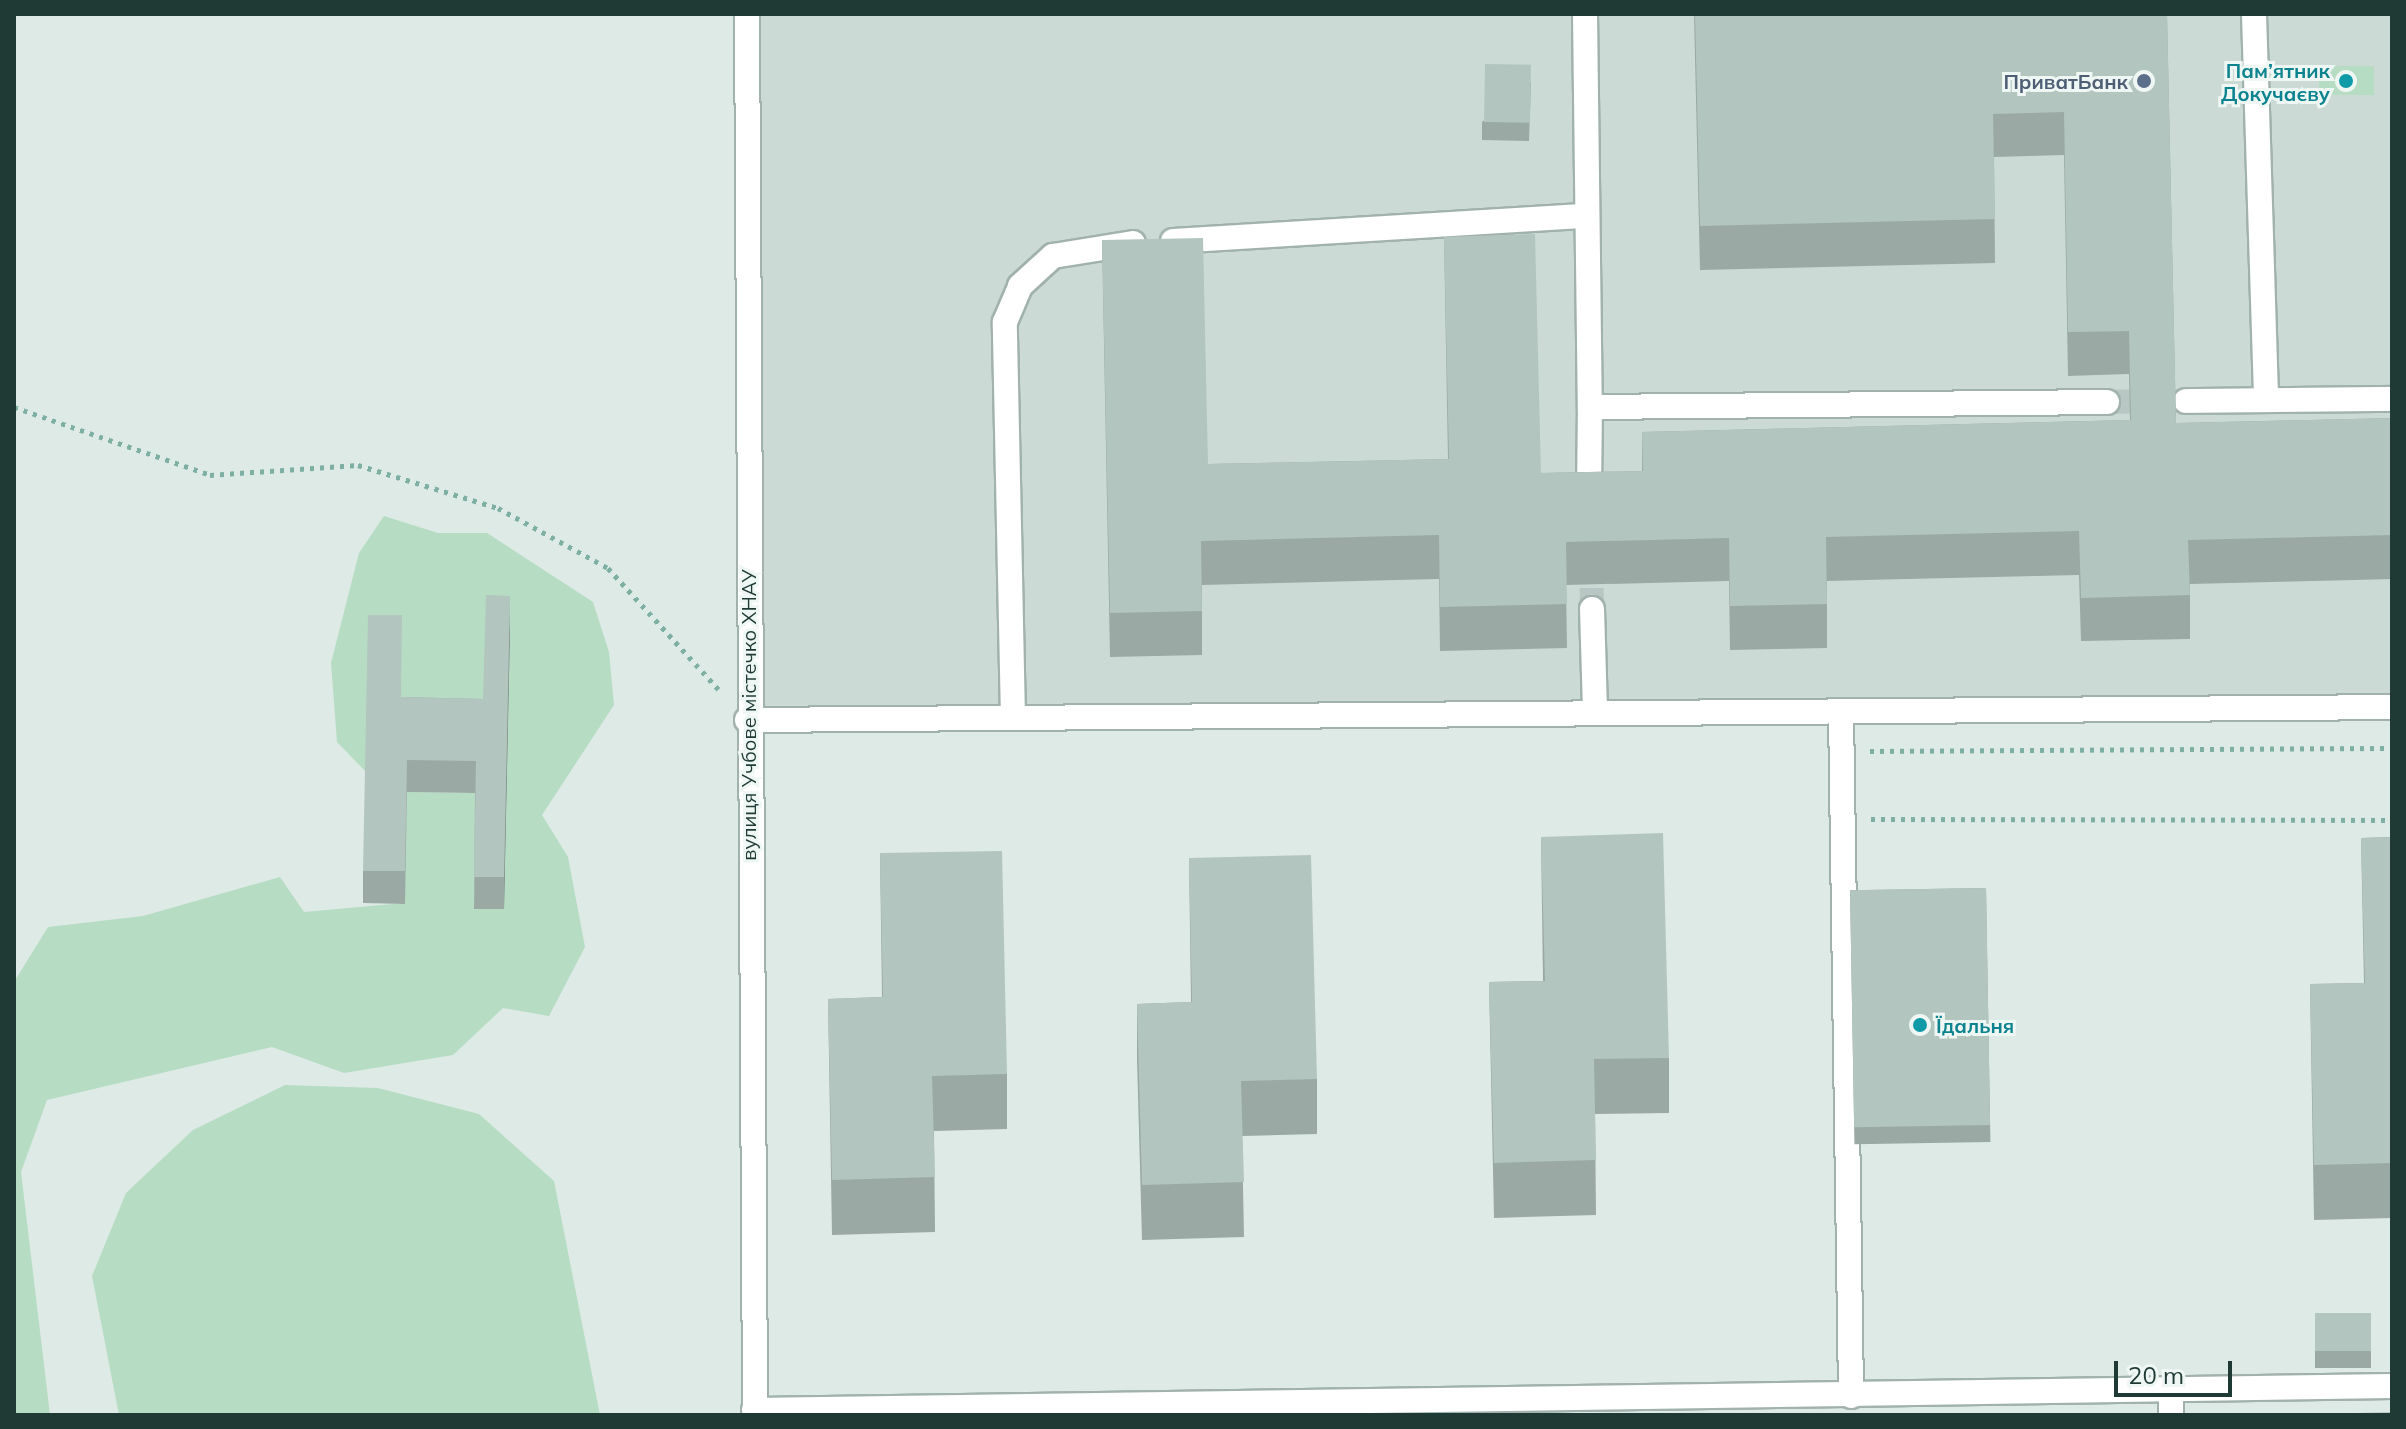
<!DOCTYPE html>
<html>
<head>
<meta charset="utf-8">
<style>
  body { margin:0 }
  #map { position:relative; width:2406px; height:1429px; overflow:hidden; background:#deeae6; font-family:Mulish,sans-serif }
  div>[style] { position:absolute }
  [style*='--x'] { left:calc(var(--x)*1px); top:calc(var(--y)*1px); width:calc(var(--w)*1px); rotate:calc(var(--a)*1deg) }
  .built>* { inset:0; background:#ccdad5; transform-origin:0 0 }
  .green>* { inset:0; background:#b6dcc3; transform-origin:0 0 }
  .minor-tunnel>* { height:24px; margin-top:-12px; transform-origin:0; background:repeating-linear-gradient(90deg,#b8c7c3 0 24px,transparent 0 36px) }
  .path>* { height:5px; margin-top:-2.5px; transform-origin:0; background:repeating-linear-gradient(90deg,#7eafa3 0 4px,transparent 0 10px) }
  .roads { filter:drop-shadow(2px 0 #a1b2ad) drop-shadow(-2px 0 #a1b2ad) drop-shadow(0 2px #a1b2ad) drop-shadow(0 -2px #a1b2ad) }
  .minor>* { height:24px; margin:-12px; padding:0 12px; transform-origin:12px; border-radius:12px; background:#fff }
  .wall>* { inset:0; background:#9aa9a4; transform-origin:0 0 }
  .shaded-wall>* { inset:0; background:#7d8a86 }
  .building>* { inset:0; background:#b3c5bf; transform-origin:0 0 }
  .dots>* { width:22px; height:22px; translate:-50% -50%; box-sizing:border-box; border:4px solid #eef7f3; border-radius:50% }
  span { translate:-50% -50%; white-space:nowrap; text-align:center; line-height:1.15; -webkit-text-stroke:6px #eef7f3; paint-order:stroke }
  .culture-label { font-size:20px; color:#0d838f; font-weight:700 }
  .right { translate:-100% -50%; text-align:right }
  .left { translate:0 -50%; text-align:left }
  .service-label { font-size:20px; color:#4e5e75; font-weight:700 }
  .street-label { font-size:20px; color:#1f3a35 }
  .frame { position:absolute; inset:0; border:16px solid #1f3a35; pointer-events:none }
  .scale { position:absolute; left:2114px; top:1361px; width:118px; height:36px; box-sizing:border-box; border:4px solid #1f3a35; border-top:0; padding-left:10px; font-size:24px; line-height:28px; white-space:nowrap; color:#1f3a35; -webkit-text-stroke:6px #eef7f3; paint-order:stroke }
</style>
</head>
<body>
<div id="map">
  <div class="built">
    <div style="left:746px;top:14px;width:1646px;height:706px"></div>
  </div>
  <div class="green">
    <div style="left:2319px;top:66px;width:55px;height:29px"></div>
    <div style="clip-path:polygon(384px 516px,438px 533px,487px 533px,593px 602px,609px 652px,614px 705px,542px 815px,568px 857px,585px 947px,549px 1016px,503px 1008px,453px 1055px,344px 1073px,272px 1047px,47px 1100px,21px 1172px,50px 1415px,14px 1415px,14px 982px,48px 927px,143px 916px,280px 877px,304px 912px,404px 903px,407px 792px,476px 793px,474px 909px,504px 909px,483px 731px,366px 772px,337px 742px,331px 663px,359px 553px)"></div>
    <div style="clip-path:polygon(285px 1085px,378px 1088px,479px 1114px,554px 1181px,600px 1415px,119px 1415px,92px 1276px,126px 1193px,193px 1130px)"></div>
  </div>
  <div class="minor-tunnel">
    <div style="--x:2107;--y:402;--w:54;--a:-1.1"></div>
    <div style="--x:1591;--y:552;--w:57;--a:89"></div>
  </div>
  <div class="path">
    <div style="--x:14;--y:407;--w:207;--a:19.1"></div>
    <div style="--x:210;--y:475;--w:148;--a:-3.9"></div>
    <div style="--x:358;--y:465;--w:146;--a:17.1"></div>
    <div style="--x:498;--y:508;--w:125;--a:28.6"></div>
    <div style="--x:608;--y:568;--w:164;--a:47.7"></div>
    <div style="--x:1870;--y:751;--w:522;--a:-0.33"></div>
    <div style="--x:1871;--y:819;--w:521;--a:0.11"></div>
  </div>
  <div class="roads">
    <div class="minor">
      <div style="--x:747;--y:14;--w:1401;--a:89.67"></div>
      <div style="--x:1585;--y:14;--w:393;--a:89.3"></div>
      <div style="--x:1590;--y:407;--w:517;--a:-0.55"></div>
      <div style="--x:2254;--y:14;--w:386;--a:88.2"></div>
      <div style="--x:1173;--y:241;--w:414;--a:-3.5"></div>
      <div style="--x:2186;--y:401;--w:206;--a:-0.6"></div>
      <div style="--x:1589;--y:496;--w:89;--a:-89.4"></div>
      <div style="--x:1592;--y:609;--w:104;--a:88.3"></div>
      <div style="--x:1841;--y:711;--w:685;--a:89.16"></div>
      <div style="--x:1013;--y:718;--w:396;--a:-91.2"></div>
      <div style="--x:1005;--y:322;--w:39;--a:-67"></div>
      <div style="--x:1020;--y:286;--w:45;--a:-42.3"></div>
      <div style="--x:1053;--y:256;--w:81;--a:-9.2"></div>
      <div style="--x:747;--y:720;--w:1645;--a:-0.45"></div>
      <div style="--x:2171;--y:1390;--w:25;--a:90"></div>
      <div style="--x:754;--y:1410;--w:1638;--a:-0.84"></div>
    </div>
  </div>
  <div class="wall">
    <div style="clip-path:polygon(1694px 14px,2167px 14px,2176px 423px,2392px 418px,2392px 579px,2190px 584px,2190px 639px,2081px 641px,2079px 575px,1827px 581px,1827px 648px,1730px 650px,1729px 581px,1566px 585px,1567px 648px,1440px 651px,1439px 579px,1202px 585px,1202px 655px,1110px 657px,1102px 240px,1208px 464px,1448px 459px,1444px 237px,1541px 473px,1642px 471px,1642px 432px,2130px 420px,2129px 374px,2068px 376px,2064px 155px,1994px 157px,1995px 263px,1700px 270px)"></div>
    <div style="clip-path:polygon(1531px 82px,1529px 141px,1482px 140px,1482px 122px)"></div>
    <div style="clip-path:polygon(510px 628px,504px 909px,474px 909px,475px 793px,407px 792px,405px 904px,363px 903px,363px 871px,401px 697px,483px 699px)"></div>
    <div style="clip-path:polygon(1541px 837px,1669px 1058px,1669px 1113px,1595px 1114px,1596px 1215px,1494px 1218px,1489px 982px,1543px 981px)"></div>
    <div style="clip-path:polygon(2392px 837px,2392px 1218px,2314px 1220px,2310px 984px,2364px 983px,2361px 838px)"></div>
    <div style="clip-path:polygon(880px 853px,1007px 1074px,1007px 1129px,934px 1131px,935px 1232px,832px 1235px,828px 999px,882px 997px)"></div>
    <div style="clip-path:polygon(1189px 858px,1317px 1079px,1317px 1134px,1242px 1136px,1244px 1237px,1142px 1240px,1137px 1059px,1137px 1004px,1191px 1002px)"></div>
    <div style="left:1986px;top:888px;width:254px;height:136px;rotate:89deg"></div>
    <div style="left:2315px;top:1313px;width:56px;height:55px"></div>
  </div>
  <div class="shaded-wall">
    <div style="clip-path:polygon(510px 596px,510px 628px,504px 909px,504px 877px)"></div>
  </div>
  <div class="building">
    <div style="clip-path:polygon(1695px 14px,2167px 14px,2176px 423px,2392px 418px,2392px 535px,2188px 540px,2190px 595px,2081px 598px,2079px 531px,1826px 537px,1827px 604px,1730px 606px,1729px 538px,1566px 542px,1567px 604px,1440px 607px,1439px 535px,1201px 541px,1202px 611px,1110px 613px,1102px 240px,1203px 238px,1208px 464px,1449px 459px,1444px 237px,1535px 234px,1541px 473px,1643px 471px,1642px 432px,2131px 420px,2129px 331px,2068px 332px,2064px 112px,1993px 114px,1995px 219px,1700px 226px)"></div>
    <div style="left:1485px;top:64px;width:46px;height:58px;rotate:1deg"></div>
    <div style="clip-path:polygon(486px 595px,510px 596px,504px 877px,474px 877px,476px 761px,407px 760px,405px 871px,363px 871px,368px 615px,402px 615px,401px 697px,483px 699px)"></div>
    <div style="clip-path:polygon(1663px 833px,1669px 1058px,1594px 1059px,1596px 1160px,1494px 1163px,1489px 982px,1545px 981px,1541px 837px)"></div>
    <div style="clip-path:polygon(2392px 837px,2392px 1163px,2314px 1165px,2310px 984px,2365px 983px,2361px 838px)"></div>
    <div style="clip-path:polygon(1002px 851px,1007px 1074px,932px 1076px,935px 1177px,832px 1180px,828px 999px,883px 997px,880px 853px)"></div>
    <div style="clip-path:polygon(1311px 855px,1317px 1079px,1241px 1081px,1244px 1182px,1142px 1185px,1137px 1004px,1192px 1002px,1189px 858px)"></div>
    <div style="left:1986px;top:888px;width:237px;height:136px;rotate:89deg"></div>
    <div style="left:2315px;top:1313px;width:56px;height:38px"></div>
    <div style="clip-path:polygon(2392px 1412px,2392px 1415px,2288px 1415px)"></div>
  </div>
  <div class="dots">
    <div style="left:2144px;top:81px;background:#5c6f8a"></div>
    <div style="left:2346px;top:81px;background:#0f9aa8"></div>
    <div style="left:1920px;top:1025px;background:#0f9aa8"></div>
  </div>
  <div class="culture-label">
    <span class="right" style="left:2330px;top:82px">Пам’ятник<br>Докучаєву</span>
    <span class="left" style="left:1936px;top:1025px">Їдальня</span>
  </div>
  <div class="service-label">
    <span class="right" style="left:2128px;top:81px">ПриватБанк</span>
  </div>
  <div class="street-label">
    <span style="left:748px;top:715px;rotate:-90deg">вулиця Учбове містечко ХНАУ</span>
  </div>
  <div class="frame"></div>
  <div class="scale">20 m</div>
</div>
</body>
</html>
